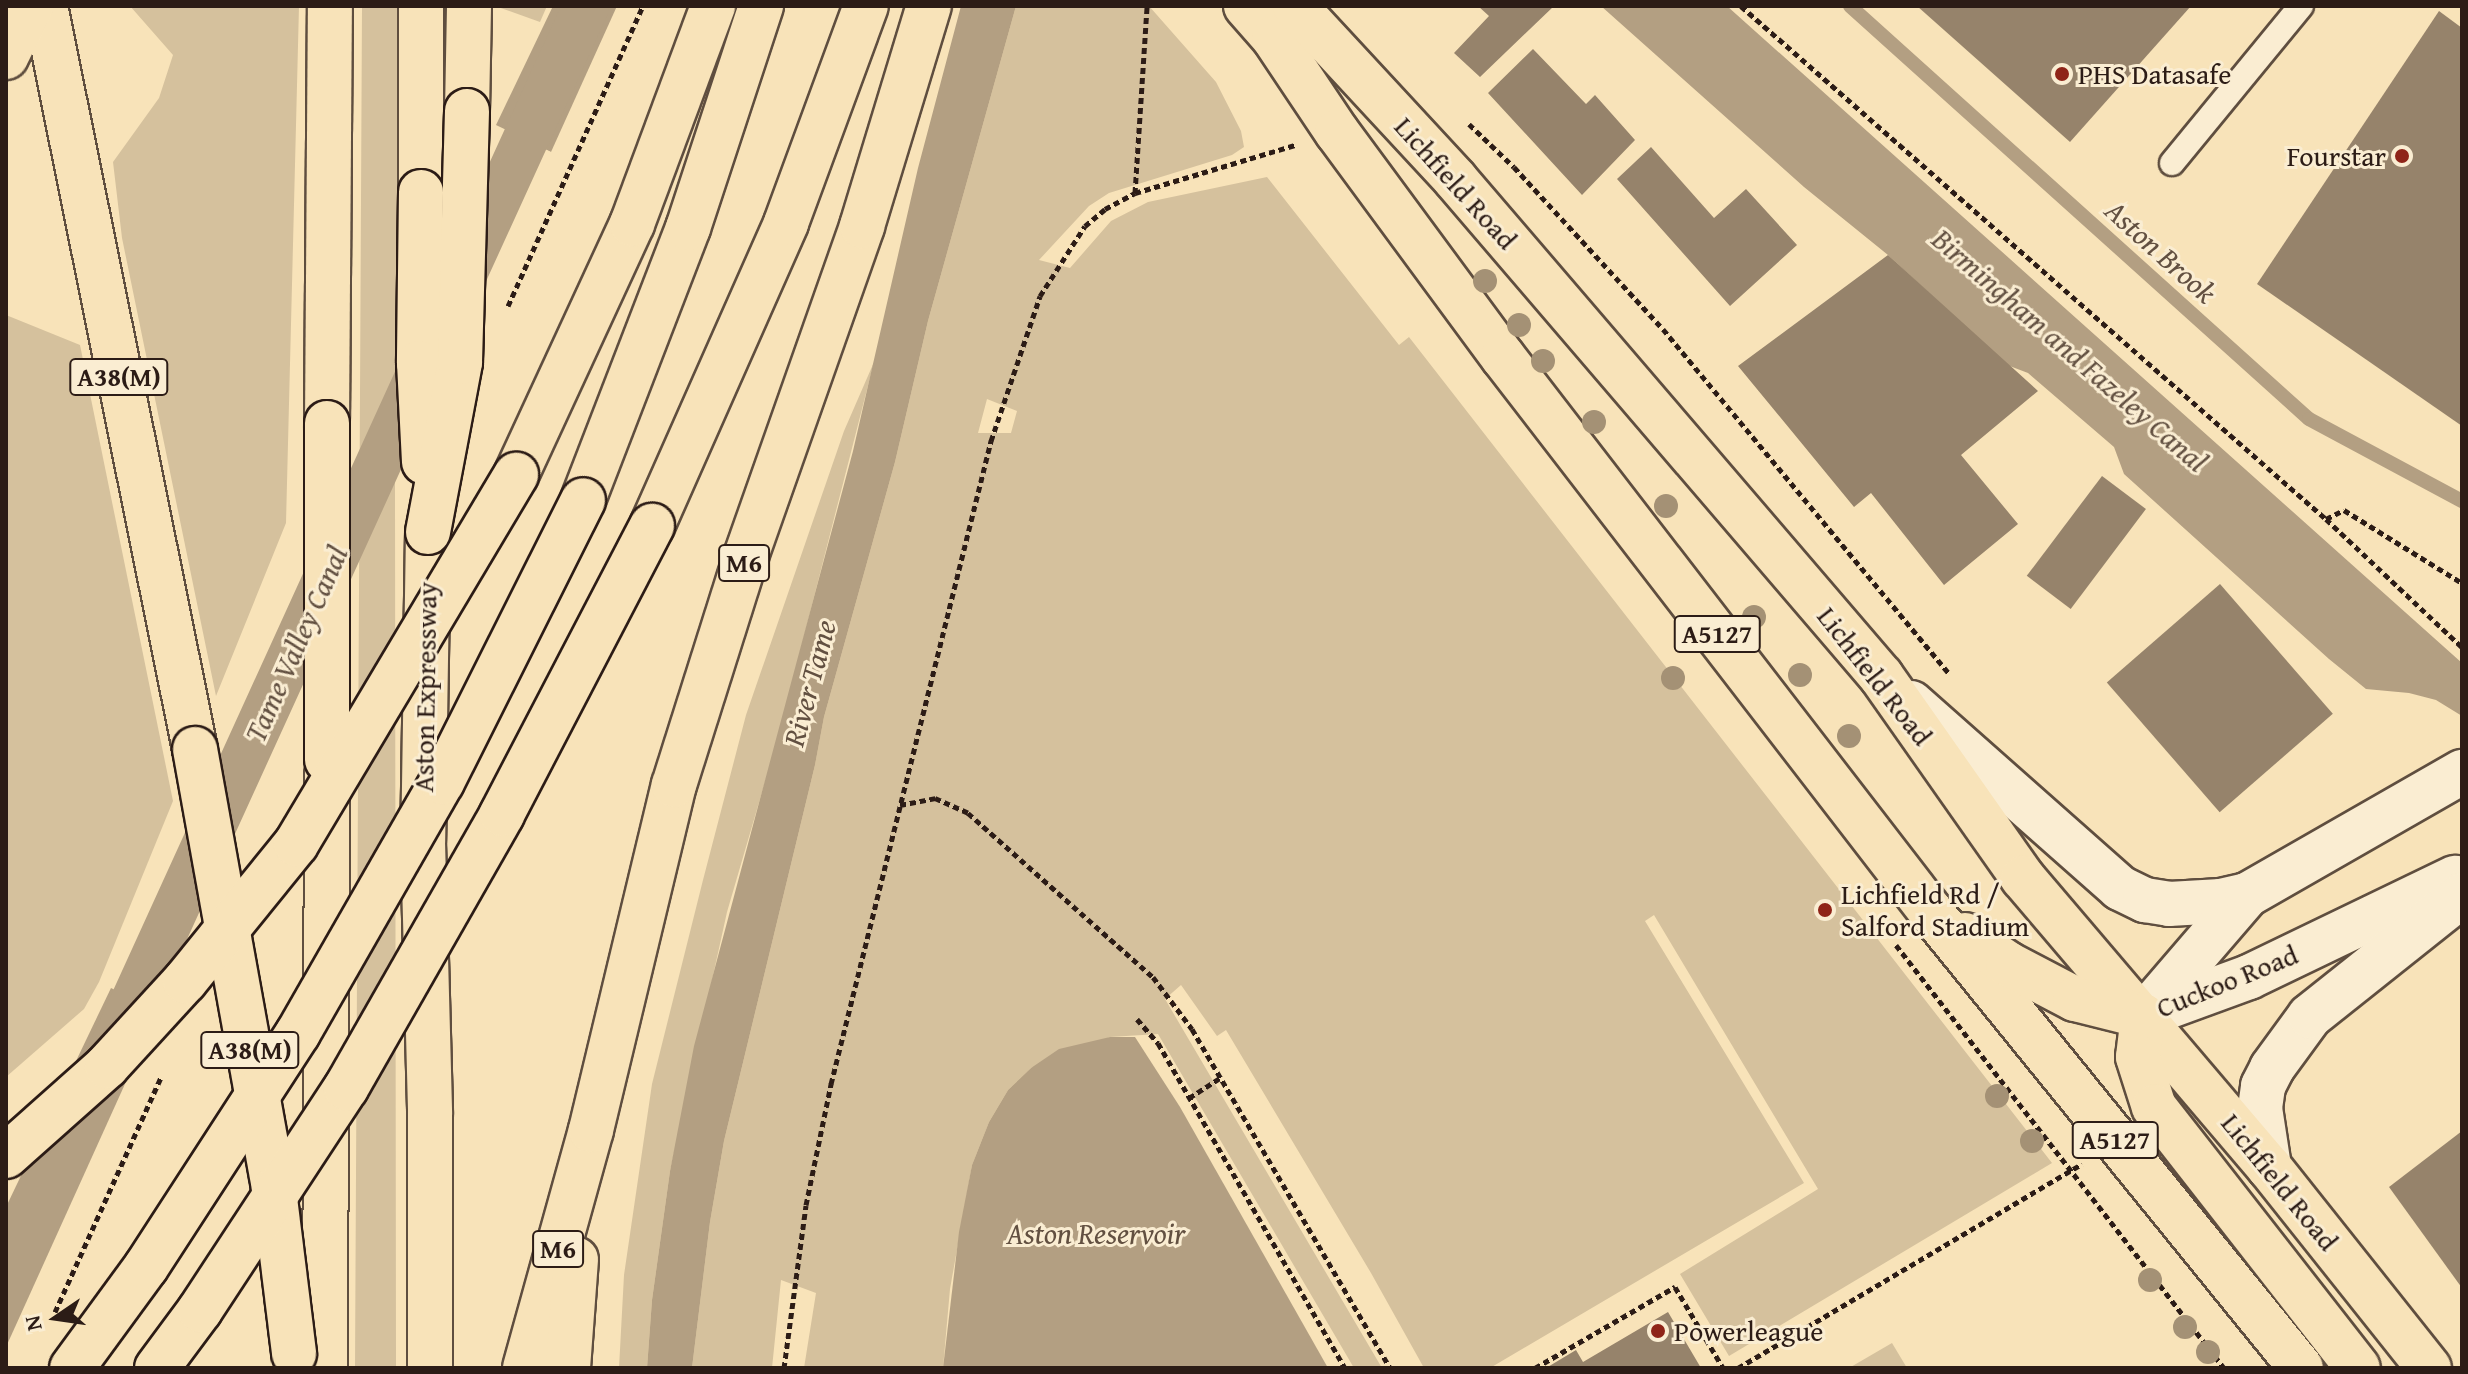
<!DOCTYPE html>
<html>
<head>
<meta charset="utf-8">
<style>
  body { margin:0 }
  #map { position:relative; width:2468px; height:1374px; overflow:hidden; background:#f8e3b9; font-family:"Gentium Book Plus",serif }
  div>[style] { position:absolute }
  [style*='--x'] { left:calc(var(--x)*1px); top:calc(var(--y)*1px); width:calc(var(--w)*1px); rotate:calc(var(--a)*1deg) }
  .green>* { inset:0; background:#d5c19d }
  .water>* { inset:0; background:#b39f82 }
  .pier>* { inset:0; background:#f8e3b9 }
  .stream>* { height:14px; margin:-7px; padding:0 7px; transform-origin:7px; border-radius:7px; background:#b39f82 }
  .canal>* { height:46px; margin:-23px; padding:0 23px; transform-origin:23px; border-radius:23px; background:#b39f82 }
  .building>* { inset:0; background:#96836b; transform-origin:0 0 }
  .path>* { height:5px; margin-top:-2.5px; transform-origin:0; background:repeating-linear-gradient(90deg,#2c1c16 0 6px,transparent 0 10px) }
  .roads { filter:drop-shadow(2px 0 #5f4e3f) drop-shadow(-2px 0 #5f4e3f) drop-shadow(0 2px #5f4e3f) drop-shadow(0 -2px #5f4e3f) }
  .service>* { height:24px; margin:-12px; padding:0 12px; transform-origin:12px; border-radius:12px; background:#faedd2 }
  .secondary>* { height:44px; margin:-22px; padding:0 22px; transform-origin:22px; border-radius:22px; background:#faedd2 }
  .primary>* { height:44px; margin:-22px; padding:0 22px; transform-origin:22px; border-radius:22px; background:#f8e3b9 }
  .motorway>* { height:44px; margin:-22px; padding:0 22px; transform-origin:22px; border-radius:22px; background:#f8e3b9 }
  .bridges { filter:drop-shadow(2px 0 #2c1c16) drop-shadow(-2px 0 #2c1c16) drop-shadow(0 2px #2c1c16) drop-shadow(0 -2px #2c1c16) }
  .motorway-bridge>* { height:44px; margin:-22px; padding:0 22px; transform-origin:22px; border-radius:22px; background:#f8e3b9 }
  .trees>* { width:24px; height:24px; margin:-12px; border-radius:50%; background:#a49175 }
  .dots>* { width:22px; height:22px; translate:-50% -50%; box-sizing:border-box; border:4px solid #faedd2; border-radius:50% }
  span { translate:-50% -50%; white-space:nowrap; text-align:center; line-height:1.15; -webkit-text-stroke:6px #faedd2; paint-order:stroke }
  .shield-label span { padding:2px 6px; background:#faedd2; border:2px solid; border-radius:6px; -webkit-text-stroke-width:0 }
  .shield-label { font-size:26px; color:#2c1c16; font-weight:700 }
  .poi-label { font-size:28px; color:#2c1c16 }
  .left { translate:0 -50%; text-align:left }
  .right { translate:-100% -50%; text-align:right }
  .street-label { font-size:28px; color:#2c1c16 }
  .water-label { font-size:30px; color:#625041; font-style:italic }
  .frame { position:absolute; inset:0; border:8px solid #2c1c16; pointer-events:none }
  .north { position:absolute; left:16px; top:1278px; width:80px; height:80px; -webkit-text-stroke:6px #faedd2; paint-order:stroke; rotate:257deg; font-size:22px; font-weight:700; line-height:32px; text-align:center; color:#2c1c16 }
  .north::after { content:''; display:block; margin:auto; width:28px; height:36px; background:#2c1c16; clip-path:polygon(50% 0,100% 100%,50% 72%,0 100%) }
</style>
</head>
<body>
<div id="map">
  <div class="green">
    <div style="clip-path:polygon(130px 6px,299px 6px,286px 523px,216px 696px,122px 238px,113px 162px,159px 98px,173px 55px)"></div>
    <div style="clip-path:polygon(362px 6px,399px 6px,395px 487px,396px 1368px,355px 1368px)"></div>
    <div style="clip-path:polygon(495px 6px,547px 6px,540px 22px)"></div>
    <div style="clip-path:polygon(evenodd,1016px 6px,1149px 6px,1216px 82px,1241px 131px,1244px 147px,1232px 155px,1109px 193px,1089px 206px,1039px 260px,1070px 268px,1111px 221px,1148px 202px,1267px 177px,1399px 345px,1409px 337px,2052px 1163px,1729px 1356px,1680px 1274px,1818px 1189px,1654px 915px,1645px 921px,1804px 1183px,1490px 1368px,1424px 1368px,1371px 1273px,1226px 1030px,1217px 1036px,1181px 985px,1165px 999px,1382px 1368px,1354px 1368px,1158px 1034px,1110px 1037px,1031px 1068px,1008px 1090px,989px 1122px,972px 1165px,950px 1289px,943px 1368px,804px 1368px,816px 1293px,781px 1280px,772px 1368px,692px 1368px,710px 1222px,724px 1141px,815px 765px,824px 717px,895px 462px,928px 321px,1016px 6px,987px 399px,1017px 411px,1011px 433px,978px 433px,987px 399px)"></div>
    <div style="clip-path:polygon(6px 315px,80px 345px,173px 801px,99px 982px,84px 1009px,6px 1077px)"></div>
    <div style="clip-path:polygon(874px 362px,779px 734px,727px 912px,670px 1171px,652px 1300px,647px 1368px,619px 1368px,624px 1275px,652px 1084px,703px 880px,746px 715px,844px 431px)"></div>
    <div style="clip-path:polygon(1892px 1343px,1907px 1368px,1849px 1368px)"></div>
  </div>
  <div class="water">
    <div style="clip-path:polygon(553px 6px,617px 6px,551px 152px,496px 125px)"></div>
    <div style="clip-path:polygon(961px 6px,1016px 6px,928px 321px,895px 462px,824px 717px,815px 765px,724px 1141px,710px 1222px,692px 1368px,647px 1368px,652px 1300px,670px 1171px,694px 1046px,853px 451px,918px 168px)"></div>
    <div style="clip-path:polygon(1601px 6px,1727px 6px,2462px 663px,2462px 716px,2436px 700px,2409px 693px,2366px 689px,2329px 659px,2124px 474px,2114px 447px,2028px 373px,2007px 365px,1888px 255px,1804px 187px)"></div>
    <div style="clip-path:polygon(111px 988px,158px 1011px,6px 1347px,6px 1207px)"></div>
    <div style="clip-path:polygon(1110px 1037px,1135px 1037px,1180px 1107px,1328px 1368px,943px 1368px,959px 1232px,972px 1165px,989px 1122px,1008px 1090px,1031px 1068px,1059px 1049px)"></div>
  </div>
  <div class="pier">
    <div style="clip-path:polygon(492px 124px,555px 154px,549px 156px,494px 129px)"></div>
  </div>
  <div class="stream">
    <div style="--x:1850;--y:6;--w:617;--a:41.98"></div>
    <div style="--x:2309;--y:419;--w:174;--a:28.2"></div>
  </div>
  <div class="canal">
    <div style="--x:460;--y:283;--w:304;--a:-65.5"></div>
    <div style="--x:109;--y:1055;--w:765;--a:-65.51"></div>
  </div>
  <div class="building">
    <div style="clip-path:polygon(1478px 6px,1554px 6px,1480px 77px,1454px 53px,1489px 16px)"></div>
    <div style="clip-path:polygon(1917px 6px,2191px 6px,2070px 142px)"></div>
    <div style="clip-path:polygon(2439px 11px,2462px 28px,2462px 426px,2257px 284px)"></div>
    <div style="clip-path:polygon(1533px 49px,1586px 104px,1595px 95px,1635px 140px,1582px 195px,1488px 93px)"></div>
    <div style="clip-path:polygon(1651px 147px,1714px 218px,1746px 189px,1797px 245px,1730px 306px,1617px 179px)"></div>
    <div style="clip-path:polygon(1888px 255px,2038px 391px,1961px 455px,2018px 524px,1944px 585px,1871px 493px,1854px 507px,1738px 366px)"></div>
    <div style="left:2102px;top:476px;width:55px;height:125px;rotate:37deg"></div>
    <div style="left:2220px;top:584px;width:172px;height:150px;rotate:49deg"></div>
    <div style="clip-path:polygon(2462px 1131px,2462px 1288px,2389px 1187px)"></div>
    <div style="clip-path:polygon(1668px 1312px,1701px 1368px,1546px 1368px,1576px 1350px,1583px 1362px)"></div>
  </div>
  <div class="path">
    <div style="--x:1741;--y:6;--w:778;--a:41.25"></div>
    <div style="--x:2326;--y:519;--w:187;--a:43.3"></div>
    <div style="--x:1469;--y:124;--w:62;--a:43.7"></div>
    <div style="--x:1514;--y:167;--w:220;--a:47.4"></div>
    <div style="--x:1663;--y:329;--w:447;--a:50.3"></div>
    <div style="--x:1135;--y:193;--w:167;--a:-16.7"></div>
    <div style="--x:508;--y:306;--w:329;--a:-65.8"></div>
    <div style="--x:2326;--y:519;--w:20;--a:-27"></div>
    <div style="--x:2344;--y:510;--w:139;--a:31.7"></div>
    <div style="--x:900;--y:805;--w:36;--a:-11"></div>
    <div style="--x:935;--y:798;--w:36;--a:24"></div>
    <div style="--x:968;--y:813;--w:247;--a:41.6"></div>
    <div style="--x:1153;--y:977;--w:65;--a:53.1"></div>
    <div style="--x:1192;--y:1029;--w:393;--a:59.7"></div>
    <div style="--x:1896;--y:945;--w:535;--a:52.21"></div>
    <div style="--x:1137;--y:1019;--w:32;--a:49"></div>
    <div style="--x:1158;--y:1043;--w:375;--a:60.1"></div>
    <div style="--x:1189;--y:1098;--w:38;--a:-33"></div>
    <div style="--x:55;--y:1312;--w:258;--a:-65.7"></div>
    <div style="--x:784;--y:1368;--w:164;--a:-82.3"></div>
    <div style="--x:806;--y:1205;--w:124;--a:-78.3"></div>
    <div style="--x:831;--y:1084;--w:663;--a:-76.03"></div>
    <div style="--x:991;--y:441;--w:153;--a:-71.3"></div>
    <div style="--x:1040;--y:296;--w:83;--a:-57.3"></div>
    <div style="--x:1085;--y:226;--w:26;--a:-40"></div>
    <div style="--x:1105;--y:209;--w:34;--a:-28"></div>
    <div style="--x:1135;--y:193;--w:187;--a:-86.3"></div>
    <div style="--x:1535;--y:1368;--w:162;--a:-30.1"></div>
    <div style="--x:1675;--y:1287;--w:94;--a:59.3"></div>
    <div style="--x:1738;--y:1368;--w:400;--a:-30.7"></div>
  </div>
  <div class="roads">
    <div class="service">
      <div style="--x:2172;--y:163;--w:203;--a:-50.6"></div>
    </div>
    <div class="secondary">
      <div style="--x:1911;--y:703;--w:279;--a:41.5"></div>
      <div style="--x:2120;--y:888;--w:28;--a:26"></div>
      <div style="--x:2145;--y:900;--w:24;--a:9"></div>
      <div style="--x:2169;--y:904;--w:52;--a:-3.3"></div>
      <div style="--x:2221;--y:901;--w:27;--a:-13"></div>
      <div style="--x:2145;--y:1015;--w:111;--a:-20.1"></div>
      <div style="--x:2249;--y:977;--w:229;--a:-25.7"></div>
      <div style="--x:2143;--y:1016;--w:160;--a:-49.3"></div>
      <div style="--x:2247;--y:895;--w:248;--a:-29.8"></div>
      <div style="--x:2269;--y:1167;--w:60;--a:-98.7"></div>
      <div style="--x:2260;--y:1108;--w:22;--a:-82"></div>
      <div style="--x:2263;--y:1086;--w:20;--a:-63"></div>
      <div style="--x:2272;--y:1068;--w:64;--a:-53.8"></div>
      <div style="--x:2310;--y:1016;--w:194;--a:-38.5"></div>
    </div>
    <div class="primary">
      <div style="--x:1246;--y:6;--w:43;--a:48.8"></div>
      <div style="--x:1274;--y:38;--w:113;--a:56.2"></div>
      <div style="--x:1337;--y:132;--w:280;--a:53.6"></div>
      <div style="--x:1503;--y:357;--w:701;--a:52.36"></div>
      <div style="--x:1931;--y:912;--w:587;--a:50.94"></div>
      <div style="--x:1295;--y:6;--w:236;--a:47.2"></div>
      <div style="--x:1455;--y:179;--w:655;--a:49.4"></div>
      <div style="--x:1881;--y:676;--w:247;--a:54.9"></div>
      <div style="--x:2023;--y:878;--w:380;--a:49.6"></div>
      <div style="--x:2269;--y:1167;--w:257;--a:51.5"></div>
      <div style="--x:1965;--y:935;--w:52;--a:34"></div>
      <div style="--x:2008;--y:964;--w:76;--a:27.6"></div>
      <div style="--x:2075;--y:999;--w:70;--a:14"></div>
      <div style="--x:2143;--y:1016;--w:41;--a:97"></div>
      <div style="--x:2138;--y:1057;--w:52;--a:72.3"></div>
      <div style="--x:2154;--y:1107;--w:331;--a:52"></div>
    </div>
    <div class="motorway">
      <div style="--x:45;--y:6;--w:758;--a:78.59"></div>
      <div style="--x:421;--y:6;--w:186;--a:90"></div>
      <div style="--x:6;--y:57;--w:57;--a:-63.9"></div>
      <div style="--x:467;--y:111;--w:105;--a:-88.9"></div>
      <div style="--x:327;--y:423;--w:417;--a:-89.6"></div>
      <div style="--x:516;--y:475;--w:277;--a:-65.2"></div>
      <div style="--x:632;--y:224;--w:233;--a:-69.6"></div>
      <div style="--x:583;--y:500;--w:292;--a:-68.9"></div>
      <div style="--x:688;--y:228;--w:234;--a:-71.8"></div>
      <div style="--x:652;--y:526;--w:331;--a:-66.1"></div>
      <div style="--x:786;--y:223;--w:231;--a:-69.8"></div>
      <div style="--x:428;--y:532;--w:310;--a:90.9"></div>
      <div style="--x:423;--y:842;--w:272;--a:88.5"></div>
      <div style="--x:430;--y:1114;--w:254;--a:90"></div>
      <div style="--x:325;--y:1368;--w:594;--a:-89.81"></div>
      <div style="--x:525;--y:1368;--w:247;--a:-74.5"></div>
      <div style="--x:591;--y:1130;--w:355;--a:-76.5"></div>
      <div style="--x:674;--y:785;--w:240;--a:-72.5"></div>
      <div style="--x:746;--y:556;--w:350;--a:-70.6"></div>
      <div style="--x:862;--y:226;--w:230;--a:-73.1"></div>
      <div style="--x:568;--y:1368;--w:109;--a:-85.8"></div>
    </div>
  </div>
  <div class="bridges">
    <div class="motorway-bridge">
      <div style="--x:421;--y:192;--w:171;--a:90.7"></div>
      <div style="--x:419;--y:363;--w:99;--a:87.1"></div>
      <div style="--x:428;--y:532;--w:173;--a:-79.3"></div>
      <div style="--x:460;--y:362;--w:251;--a:-88.4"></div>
      <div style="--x:195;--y:749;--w:448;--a:79.8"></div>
      <div style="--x:274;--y:1190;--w:165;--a:83"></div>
      <div style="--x:327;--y:760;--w:337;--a:-90"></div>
      <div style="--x:6;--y:1156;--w:135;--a:-41.7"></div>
      <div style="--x:107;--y:1066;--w:115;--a:-47.5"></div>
      <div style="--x:185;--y:981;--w:176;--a:-51"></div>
      <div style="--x:296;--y:844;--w:430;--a:-59.2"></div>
      <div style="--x:72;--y:1368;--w:125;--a:-53.8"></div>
      <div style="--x:146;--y:1267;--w:279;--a:-57"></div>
      <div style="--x:298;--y:1033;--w:289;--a:-60.2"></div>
      <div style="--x:442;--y:782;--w:315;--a:-63.4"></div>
      <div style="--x:157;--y:1368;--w:72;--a:-53.4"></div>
      <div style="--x:200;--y:1310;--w:266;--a:-56.7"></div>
      <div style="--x:346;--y:1088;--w:315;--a:-60.3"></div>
      <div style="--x:502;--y:814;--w:325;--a:-62.5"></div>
    </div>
  </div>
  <div class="trees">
    <div style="left:1485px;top:281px"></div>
    <div style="left:1519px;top:325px"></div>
    <div style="left:1543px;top:361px"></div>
    <div style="left:1594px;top:422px"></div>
    <div style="left:1666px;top:506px"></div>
    <div style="left:1754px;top:617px"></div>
    <div style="left:1800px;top:675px"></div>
    <div style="left:1673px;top:678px"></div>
    <div style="left:1849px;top:736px"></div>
    <div style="left:1997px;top:1096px"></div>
    <div style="left:2032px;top:1141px"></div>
    <div style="left:2150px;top:1280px"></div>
    <div style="left:2185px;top:1327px"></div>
    <div style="left:2208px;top:1352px"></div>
  </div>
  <div class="dots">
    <div style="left:2062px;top:74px;background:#8f2418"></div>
    <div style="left:2402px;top:156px;background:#8f2418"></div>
    <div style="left:1825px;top:910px;background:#8f2418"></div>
    <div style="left:1658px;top:1331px;background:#8f2418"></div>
  </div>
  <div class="shield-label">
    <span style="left:119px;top:377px">A38(M)</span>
    <span style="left:744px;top:563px">M6</span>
    <span style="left:1717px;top:634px">A5127</span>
    <span style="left:250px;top:1050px">A38(M)</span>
    <span style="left:2115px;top:1140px">A5127</span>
    <span style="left:558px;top:1249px">M6</span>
  </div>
  <div class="poi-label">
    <span class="left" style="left:2078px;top:74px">PHS Datasafe</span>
    <span class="right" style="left:2386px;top:156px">Fourstar</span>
    <span class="left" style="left:1841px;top:910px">Lichfield Rd /<br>Salford Stadium</span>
    <span class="left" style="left:1674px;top:1331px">Powerleague</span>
  </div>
  <div class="street-label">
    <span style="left:1456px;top:183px;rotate:48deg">Lichfield Road</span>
    <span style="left:1875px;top:676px;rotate:52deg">Lichfield Road</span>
    <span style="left:425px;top:687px;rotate:-89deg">Aston Expressway</span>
    <span style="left:2227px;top:981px;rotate:-22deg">Cuckoo Road</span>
    <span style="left:2280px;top:1182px;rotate:51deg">Lichfield Road</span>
  </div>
  <div class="water-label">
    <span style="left:2161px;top:251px;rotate:42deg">Aston Brook</span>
    <span style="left:2070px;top:350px;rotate:41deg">Birmingham and Fazeley Canal</span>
    <span style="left:296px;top:644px;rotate:-66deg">Tame Valley Canal</span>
    <span style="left:809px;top:683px;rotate:-75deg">River Tame</span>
    <span style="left:1096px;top:1233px">Aston Reservoir</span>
  </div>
  <div class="frame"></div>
  <div class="north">N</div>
</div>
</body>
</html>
